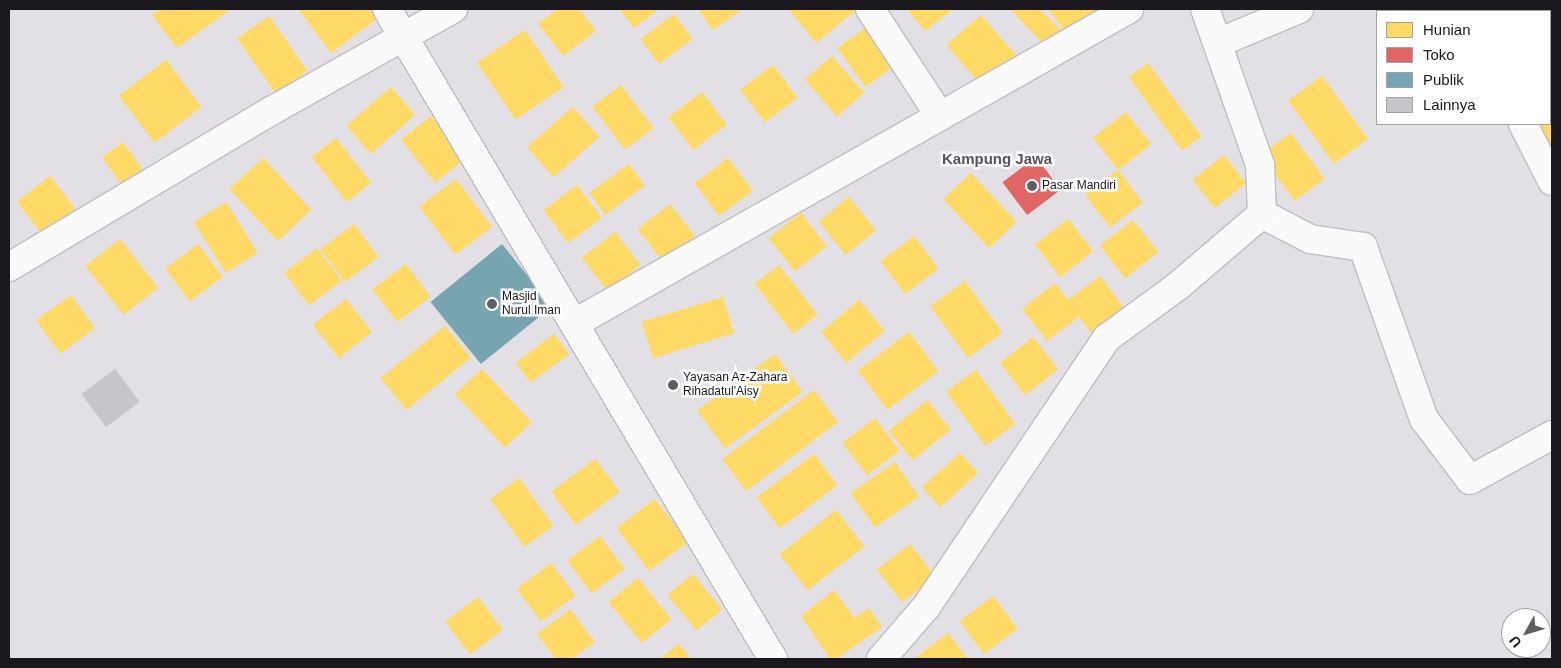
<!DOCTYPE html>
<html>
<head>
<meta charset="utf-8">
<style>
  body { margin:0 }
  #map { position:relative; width:1561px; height:668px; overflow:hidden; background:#e2e0e5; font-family:Helvetica,sans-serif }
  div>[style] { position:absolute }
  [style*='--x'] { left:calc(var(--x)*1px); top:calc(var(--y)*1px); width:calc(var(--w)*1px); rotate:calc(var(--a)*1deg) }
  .homes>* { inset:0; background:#ffd966; transform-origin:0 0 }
  .shops>* { inset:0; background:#e06666; transform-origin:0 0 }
  .public>* { inset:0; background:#76a5af; transform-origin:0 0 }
  .building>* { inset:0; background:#c6c5c9; transform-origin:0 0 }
  .roads { filter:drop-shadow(1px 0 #bfbdc1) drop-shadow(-1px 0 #bfbdc1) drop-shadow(0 1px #bfbdc1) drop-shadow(0 -1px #bfbdc1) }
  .street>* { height:28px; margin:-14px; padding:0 14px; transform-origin:14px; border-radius:14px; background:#fbfafb }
  .secondary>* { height:28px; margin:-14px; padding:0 14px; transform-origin:14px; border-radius:14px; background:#fbfafb }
  .dots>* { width:14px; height:14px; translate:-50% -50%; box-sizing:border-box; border:2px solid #fff; border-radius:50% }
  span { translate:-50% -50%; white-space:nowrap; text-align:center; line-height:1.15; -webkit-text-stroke:5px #fff; paint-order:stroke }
  .poi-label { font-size:12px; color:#1a181c }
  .left { translate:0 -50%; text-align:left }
  .quarter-label { font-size:15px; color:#57535d; font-weight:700 }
  .frame { position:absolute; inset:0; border:10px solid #1a181c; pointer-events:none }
  .legend { position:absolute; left:1376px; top:10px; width:175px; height:115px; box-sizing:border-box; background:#fff; border:1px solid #a3a3a4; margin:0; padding:6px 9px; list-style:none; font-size:15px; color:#1a181c }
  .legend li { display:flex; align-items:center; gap:10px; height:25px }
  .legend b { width:25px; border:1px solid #a3a3a4 }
  .north { position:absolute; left:1501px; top:608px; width:50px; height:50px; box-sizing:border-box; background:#fff; border:1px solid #a3a3a4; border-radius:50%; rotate:231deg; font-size:14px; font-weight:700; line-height:20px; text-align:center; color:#1a181c }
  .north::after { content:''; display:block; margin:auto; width:18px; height:22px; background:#605e62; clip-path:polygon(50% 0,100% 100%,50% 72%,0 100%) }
</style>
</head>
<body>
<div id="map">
  <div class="homes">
    <div style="clip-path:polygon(161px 9px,231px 9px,177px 48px,152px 15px)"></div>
    <div style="clip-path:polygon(298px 9px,373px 9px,380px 17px,331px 53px)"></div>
    <div style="clip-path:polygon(557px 9px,579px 9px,596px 31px,563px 56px,538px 24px)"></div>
    <div style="clip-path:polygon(619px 9px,659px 9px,634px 28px)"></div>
    <div style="clip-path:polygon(698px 9px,738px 9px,740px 11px,713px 30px)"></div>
    <div style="clip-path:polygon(788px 9px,857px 9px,816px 43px)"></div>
    <div style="clip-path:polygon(907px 9px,953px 9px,925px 31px)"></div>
    <div style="clip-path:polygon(1010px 9px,1040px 9px,1063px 33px,1047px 48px)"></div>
    <div style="clip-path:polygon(1048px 9px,1100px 9px,1105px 15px,1071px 40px)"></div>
    <div style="clip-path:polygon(1470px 9px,1552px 9px,1548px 11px)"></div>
    <div style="left:674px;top:14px;width:31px;height:42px;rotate:53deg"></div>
    <div style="left:981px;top:15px;width:58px;height:46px;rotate:49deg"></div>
    <div style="left:269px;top:16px;width:67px;height:39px;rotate:55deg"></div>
    <div style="left:872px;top:23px;width:48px;height:43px;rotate:54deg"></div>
    <div style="left:525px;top:30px;width:69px;height:58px;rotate:56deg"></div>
    <div style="left:832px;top:56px;width:49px;height:36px;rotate:49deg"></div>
    <div style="left:166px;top:60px;width:59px;height:59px;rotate:53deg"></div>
    <div style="left:1148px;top:63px;width:91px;height:24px;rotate:54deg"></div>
    <div style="left:773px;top:65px;width:41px;height:41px;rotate:53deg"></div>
    <div style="left:1322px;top:76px;width:78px;height:42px;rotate:54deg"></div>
    <div style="left:621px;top:85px;width:54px;height:36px;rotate:53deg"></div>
    <div style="left:391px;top:87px;width:37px;height:59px;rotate:49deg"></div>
    <div style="clip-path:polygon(1552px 91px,1552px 147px,1539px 124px,1550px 124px)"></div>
    <div style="left:702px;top:92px;width:41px;height:42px;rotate:53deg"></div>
    <div style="left:573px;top:107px;width:40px;height:61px;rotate:49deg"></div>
    <div style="left:1126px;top:112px;width:41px;height:42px;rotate:52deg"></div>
    <div style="left:431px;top:116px;width:55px;height:38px;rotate:52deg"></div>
    <div style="left:1291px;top:133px;width:57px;height:37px;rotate:54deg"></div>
    <div style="left:336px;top:138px;width:57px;height:31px;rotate:52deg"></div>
    <div style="left:123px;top:142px;width:42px;height:26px;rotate:54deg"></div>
    <div style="left:1224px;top:155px;width:36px;height:40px;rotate:52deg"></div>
    <div style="left:263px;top:158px;width:71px;height:46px;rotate:47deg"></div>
    <div style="left:728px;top:158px;width:41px;height:42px;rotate:53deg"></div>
    <div style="left:629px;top:164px;width:27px;height:49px;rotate:54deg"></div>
    <div style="left:1118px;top:170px;width:41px;height:41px;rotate:53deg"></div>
    <div style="left:971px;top:173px;width:67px;height:38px;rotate:47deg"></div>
    <div style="left:50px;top:176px;width:41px;height:42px;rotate:52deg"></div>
    <div style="left:456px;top:179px;width:60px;height:46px;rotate:53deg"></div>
    <div style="left:577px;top:185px;width:41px;height:42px;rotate:53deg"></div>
    <div style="left:849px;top:197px;width:43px;height:39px;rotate:51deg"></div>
    <div style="left:226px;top:202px;width:60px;height:38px;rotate:58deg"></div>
    <div style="left:670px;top:204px;width:42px;height:41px;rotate:52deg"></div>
    <div style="left:801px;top:213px;width:42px;height:41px;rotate:52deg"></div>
    <div style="left:1068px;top:219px;width:41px;height:42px;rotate:52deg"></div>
    <div style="left:1133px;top:220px;width:41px;height:42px;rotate:52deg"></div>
    <div style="left:354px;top:224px;width:41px;height:42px;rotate:53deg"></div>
    <div style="left:615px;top:232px;width:42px;height:42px;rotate:52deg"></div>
    <div style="left:914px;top:236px;width:41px;height:42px;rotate:53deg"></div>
    <div style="left:120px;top:239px;width:62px;height:44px;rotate:52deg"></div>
    <div style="left:198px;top:244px;width:41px;height:41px;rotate:53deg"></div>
    <div style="left:317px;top:248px;width:41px;height:41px;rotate:53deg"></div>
    <div style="left:406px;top:264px;width:41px;height:42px;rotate:53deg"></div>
    <div style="left:779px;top:265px;width:63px;height:31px;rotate:52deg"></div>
    <div style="clip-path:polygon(1100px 276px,1125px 309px,1092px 334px,1079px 317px,1047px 341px,1022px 309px,1055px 283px,1068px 300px)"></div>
    <div style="left:965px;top:281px;width:64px;height:43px;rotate:54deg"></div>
    <div style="left:71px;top:295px;width:41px;height:43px;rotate:54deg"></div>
    <div style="left:723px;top:297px;width:38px;height:85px;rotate:73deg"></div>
    <div style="left:346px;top:299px;width:42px;height:42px;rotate:52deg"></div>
    <div style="left:859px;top:300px;width:40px;height:50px;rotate:50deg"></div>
    <div style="left:445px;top:326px;width:41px;height:83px;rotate:51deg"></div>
    <div style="left:909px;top:332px;width:49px;height:64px;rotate:53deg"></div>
    <div style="left:554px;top:334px;width:25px;height:48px;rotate:53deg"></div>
    <div style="left:1033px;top:337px;width:41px;height:42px;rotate:52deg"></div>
    <div style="left:775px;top:354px;width:47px;height:96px;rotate:54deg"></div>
    <div style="left:482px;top:369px;width:73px;height:37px;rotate:47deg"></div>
    <div style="left:976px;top:370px;width:67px;height:37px;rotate:54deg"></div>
    <div style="left:814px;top:390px;width:40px;height:115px;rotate:53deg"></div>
    <div style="left:927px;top:400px;width:38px;height:49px;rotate:51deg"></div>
    <div style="left:875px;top:418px;width:41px;height:41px;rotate:53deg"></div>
    <div style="left:960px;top:453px;width:27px;height:51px;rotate:48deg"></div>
    <div style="left:814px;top:454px;width:39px;height:72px;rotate:53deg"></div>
    <div style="left:595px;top:459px;width:41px;height:55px;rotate:53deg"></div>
    <div style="left:895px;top:462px;width:42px;height:54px;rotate:55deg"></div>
    <div style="left:519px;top:478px;width:59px;height:36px;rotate:54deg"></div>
    <div style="left:655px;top:499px;width:54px;height:48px;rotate:53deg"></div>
    <div style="left:836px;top:510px;width:46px;height:72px;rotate:52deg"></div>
    <div style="left:600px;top:536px;width:41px;height:41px;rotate:53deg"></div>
    <div style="left:910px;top:544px;width:41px;height:42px;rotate:52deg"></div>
    <div style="left:551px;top:563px;width:41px;height:43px;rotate:53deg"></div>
    <div style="left:693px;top:574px;width:46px;height:33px;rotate:51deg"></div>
    <div style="left:638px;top:578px;width:53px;height:38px;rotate:51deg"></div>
    <div style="clip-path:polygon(834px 590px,855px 618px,869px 608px,882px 627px,836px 659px,830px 659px,801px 616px)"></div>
    <div style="left:993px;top:596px;width:41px;height:42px;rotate:53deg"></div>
    <div style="left:478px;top:597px;width:41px;height:41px;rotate:53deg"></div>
    <div style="clip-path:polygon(570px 609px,595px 642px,572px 659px,556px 659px,537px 634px)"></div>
    <div style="clip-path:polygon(948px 633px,968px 659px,914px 659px)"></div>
    <div style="clip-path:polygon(679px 644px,691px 659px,660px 659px)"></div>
  </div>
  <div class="shops">
    <div style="left:1036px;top:157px;width:41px;height:42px;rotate:53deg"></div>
  </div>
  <div class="public">
    <div style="left:502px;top:244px;width:80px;height:92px;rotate:51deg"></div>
  </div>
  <div class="building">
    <div style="left:115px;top:369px;width:41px;height:42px;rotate:53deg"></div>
  </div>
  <div class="roads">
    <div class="street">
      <div style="--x:870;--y:9;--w:128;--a:56.8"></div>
      <div style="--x:1460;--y:9;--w:2;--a:63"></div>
      <div style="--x:1218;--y:43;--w:88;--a:-22.8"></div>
      <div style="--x:1523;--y:124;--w:64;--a:63"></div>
      <div style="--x:1262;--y:214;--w:54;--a:27.5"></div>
      <div style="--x:1310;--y:239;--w:54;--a:8.6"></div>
      <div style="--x:1363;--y:247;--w:182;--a:70.5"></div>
      <div style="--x:1424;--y:419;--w:76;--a:53"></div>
      <div style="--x:1470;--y:480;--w:94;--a:-28.8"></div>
      <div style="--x:9;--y:267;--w:305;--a:-30.8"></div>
      <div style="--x:271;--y:111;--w:209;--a:-29.3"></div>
      <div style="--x:575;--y:323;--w:637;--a:-29.54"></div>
      <div style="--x:881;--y:659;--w:69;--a:-49.1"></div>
      <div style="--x:926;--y:607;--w:324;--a:-56.1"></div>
      <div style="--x:1107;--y:338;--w:88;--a:-36.2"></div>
      <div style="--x:1178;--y:286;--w:111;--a:-40.6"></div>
      <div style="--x:1262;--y:214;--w:49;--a:-92.3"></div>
      <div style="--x:1260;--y:165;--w:165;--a:-109.4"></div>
    </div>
    <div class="secondary">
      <div style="--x:387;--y:9;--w:756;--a:59.3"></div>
    </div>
  </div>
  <div class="dots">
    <div style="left:1032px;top:186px;background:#605e62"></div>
    <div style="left:492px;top:304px;background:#605e62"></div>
    <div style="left:673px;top:385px;background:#605e62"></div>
  </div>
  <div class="poi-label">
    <span class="left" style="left:1042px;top:186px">Pasar Mandiri</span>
    <span class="left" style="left:502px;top:304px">Masjid<br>Nurul Iman</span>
    <span class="left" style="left:683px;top:385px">Yayasan Az-Zahara<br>Rihadatul'Aisy</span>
  </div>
  <div class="quarter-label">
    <span style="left:997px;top:159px">Kampung Jawa</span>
  </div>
  <div class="frame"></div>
  <ul class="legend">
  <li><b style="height:14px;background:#ffd966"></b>Hunian</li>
  <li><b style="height:14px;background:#e06666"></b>Toko</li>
  <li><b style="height:14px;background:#76a5af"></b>Publik</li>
  <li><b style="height:14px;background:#c6c5c9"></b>Lainnya</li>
  </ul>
  <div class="north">U</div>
</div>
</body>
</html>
